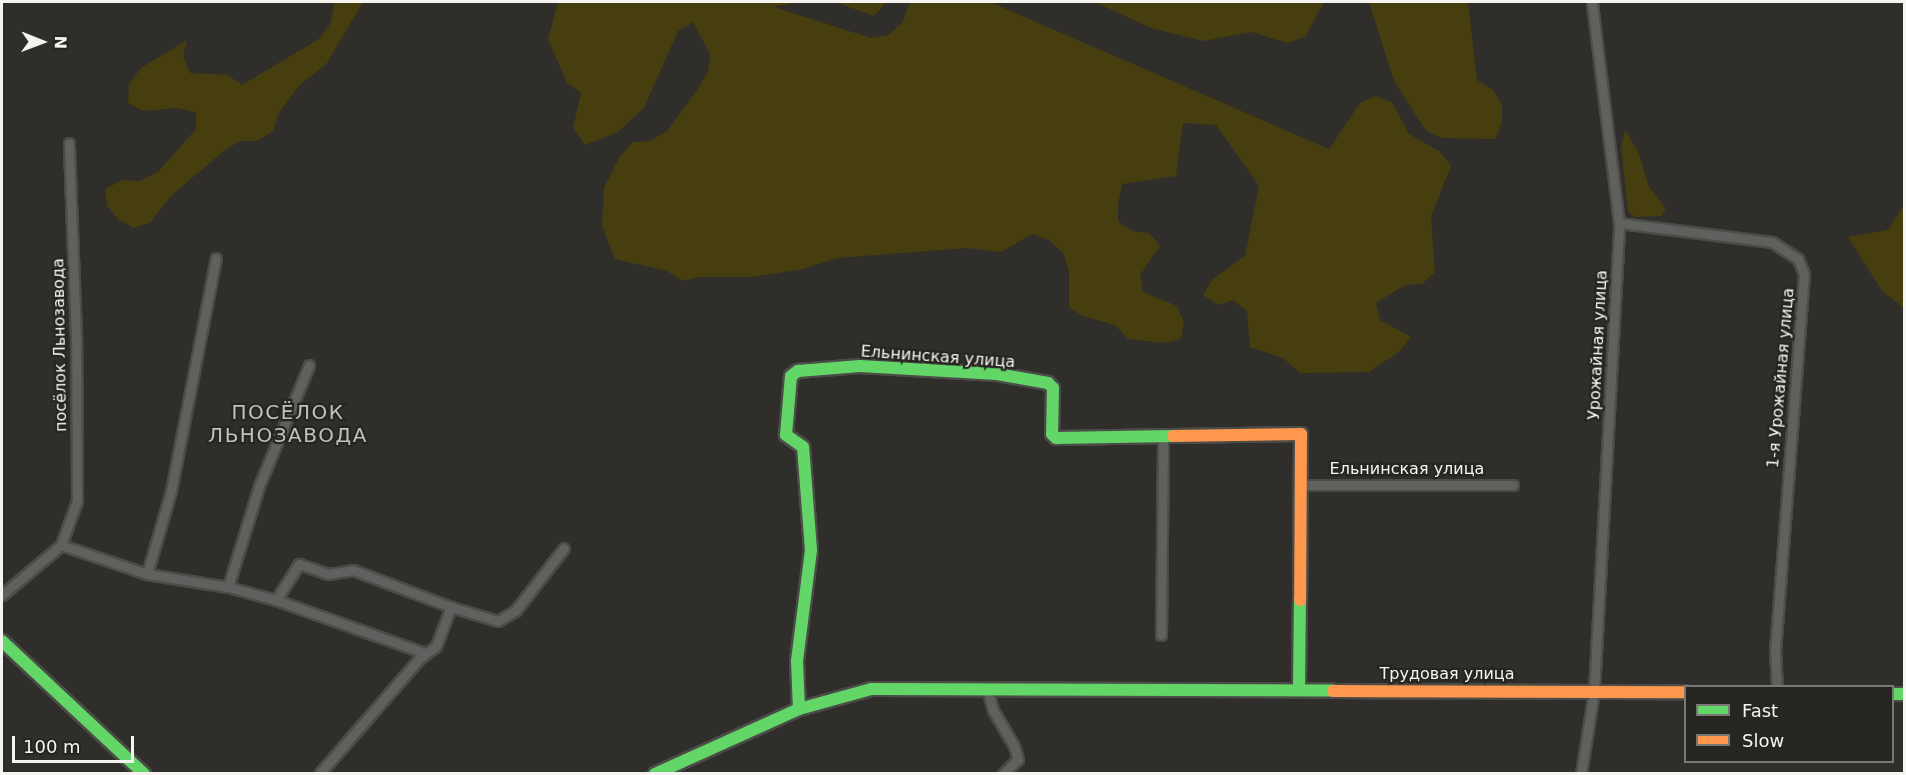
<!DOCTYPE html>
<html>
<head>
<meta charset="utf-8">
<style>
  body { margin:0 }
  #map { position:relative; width:1906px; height:775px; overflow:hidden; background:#2f2e2a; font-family:"DejaVu Sans",sans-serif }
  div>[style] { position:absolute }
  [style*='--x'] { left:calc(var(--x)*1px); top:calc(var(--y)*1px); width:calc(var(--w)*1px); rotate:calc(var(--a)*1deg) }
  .green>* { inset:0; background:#463e0e }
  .roads { filter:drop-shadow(2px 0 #4b4b48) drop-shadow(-2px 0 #4b4b48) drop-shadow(0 2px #4b4b48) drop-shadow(0 -2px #4b4b48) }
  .street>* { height:9px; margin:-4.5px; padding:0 4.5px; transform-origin:4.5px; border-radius:4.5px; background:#60605e }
  .fast>* { height:12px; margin:-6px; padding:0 6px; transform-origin:6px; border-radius:6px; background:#63d668 }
  .slow>* { height:12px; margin:-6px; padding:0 6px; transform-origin:6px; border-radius:6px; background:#ff974d }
  span { translate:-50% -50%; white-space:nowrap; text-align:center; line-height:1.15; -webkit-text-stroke:4.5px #262520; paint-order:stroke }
  .street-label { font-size:16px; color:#f5f4f1 }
  .quarter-label { font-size:20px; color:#c1c0b9; letter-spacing:1.5px }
  .frame { position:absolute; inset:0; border:3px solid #f5f4f1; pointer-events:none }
  .legend { position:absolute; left:1684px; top:685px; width:210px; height:78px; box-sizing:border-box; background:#262520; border:2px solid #797874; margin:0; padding:8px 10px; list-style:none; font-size:18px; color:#f5f4f1 }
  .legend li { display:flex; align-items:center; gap:12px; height:30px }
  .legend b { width:30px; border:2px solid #797874 }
  .north { position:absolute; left:12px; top:12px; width:60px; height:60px; -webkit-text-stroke:4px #262520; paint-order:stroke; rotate:91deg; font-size:16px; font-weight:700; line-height:24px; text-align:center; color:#f5f4f1 }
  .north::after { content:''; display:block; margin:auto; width:21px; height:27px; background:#f5f4f1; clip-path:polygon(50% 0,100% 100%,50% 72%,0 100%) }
  .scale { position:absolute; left:12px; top:736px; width:122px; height:27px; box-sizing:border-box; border:3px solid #f5f4f1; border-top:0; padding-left:8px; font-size:18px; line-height:21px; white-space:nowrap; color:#f5f4f1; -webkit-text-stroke:4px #262520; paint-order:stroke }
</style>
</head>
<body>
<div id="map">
  <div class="green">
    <div style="clip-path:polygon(335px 2px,363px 2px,327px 63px,299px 86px,278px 114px,273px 131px,257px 141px,240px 141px,225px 150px,171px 196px,150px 223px,133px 228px,118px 219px,107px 206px,105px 189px,123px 180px,140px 181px,158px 172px,196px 129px,196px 112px,177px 108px,143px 111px,128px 103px,129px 84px,141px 68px,187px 40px,183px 57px,190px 73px,228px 75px,242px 85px,319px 39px,330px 24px)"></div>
    <div style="clip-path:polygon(558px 2px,796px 2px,774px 7px,871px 38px,888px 35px,902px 23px,910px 2px,990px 2px,1329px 149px,1360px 103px,1375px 96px,1392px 102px,1409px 134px,1439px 151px,1451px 165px,1431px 217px,1435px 272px,1422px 284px,1405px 285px,1376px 303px,1380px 320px,1411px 337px,1400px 351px,1369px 372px,1300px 373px,1283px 358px,1250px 347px,1247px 311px,1233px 300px,1218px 305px,1203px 295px,1213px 279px,1245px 256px,1259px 186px,1216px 125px,1183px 123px,1176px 176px,1122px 184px,1118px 204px,1118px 221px,1132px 231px,1149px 233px,1160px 246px,1140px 275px,1143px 292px,1177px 306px,1184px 322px,1181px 339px,1164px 343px,1128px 339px,1115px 325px,1082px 316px,1069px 307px,1069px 271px,1063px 253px,1049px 240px,1032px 234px,1001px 252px,967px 248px,837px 258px,803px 269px,752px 277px,699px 277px,683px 281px,667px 271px,615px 259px,602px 226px,604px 188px,620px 156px,633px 142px,650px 141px,667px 131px,699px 87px,708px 71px,710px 54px,693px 22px,678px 31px,644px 108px,618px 132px,585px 145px,573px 128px,581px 93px,567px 83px,548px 39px)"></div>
    <div style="clip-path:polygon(835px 2px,886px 2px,874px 16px)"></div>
    <div style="clip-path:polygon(1095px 2px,1324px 2px,1305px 37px,1287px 43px,1252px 32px,1203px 41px,1151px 28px)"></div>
    <div style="clip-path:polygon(1369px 2px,1468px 2px,1477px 80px,1493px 90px,1502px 105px,1502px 123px,1495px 139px,1442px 138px,1426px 131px,1394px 81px)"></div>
    <div style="clip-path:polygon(1625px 130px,1638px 151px,1649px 187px,1666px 208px,1661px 216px,1635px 217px,1628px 212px,1621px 147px)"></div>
    <div style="clip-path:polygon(1904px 205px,1904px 308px,1882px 291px,1848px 237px,1888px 230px)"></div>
  </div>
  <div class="roads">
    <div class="street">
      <div style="--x:1619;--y:223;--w:154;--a:7.1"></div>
      <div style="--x:1772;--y:242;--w:31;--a:33"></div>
      <div style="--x:1798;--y:259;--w:16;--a:68"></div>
      <div style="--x:1804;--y:274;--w:377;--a:94.4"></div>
      <div style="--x:1775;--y:650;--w:36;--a:87"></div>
      <div style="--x:1301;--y:485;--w:212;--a:0"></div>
      <div style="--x:61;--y:545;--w:47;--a:-70"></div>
      <div style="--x:77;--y:501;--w:164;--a:-90.3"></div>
      <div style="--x:76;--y:337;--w:194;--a:-92.1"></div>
      <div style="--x:147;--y:574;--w:86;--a:-73.9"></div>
      <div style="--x:171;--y:491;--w:237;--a:-79.1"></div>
      <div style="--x:228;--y:587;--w:106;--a:-72.9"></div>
      <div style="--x:259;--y:486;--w:131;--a:-67.5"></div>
      <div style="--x:2;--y:595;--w:77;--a:-40.3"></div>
      <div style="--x:61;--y:545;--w:91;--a:18.6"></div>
      <div style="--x:147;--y:574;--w:82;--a:9.1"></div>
      <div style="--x:228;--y:587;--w:50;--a:15.2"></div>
      <div style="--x:276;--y:600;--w:158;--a:19.6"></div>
      <div style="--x:276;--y:600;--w:43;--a:-57.4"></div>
      <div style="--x:299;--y:564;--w:31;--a:19"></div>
      <div style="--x:328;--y:574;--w:25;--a:-9"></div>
      <div style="--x:353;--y:570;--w:105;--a:20.7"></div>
      <div style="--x:1161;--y:635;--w:198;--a:-89.4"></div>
      <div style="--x:987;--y:688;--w:23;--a:75"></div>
      <div style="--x:993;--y:710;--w:42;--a:59.7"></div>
      <div style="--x:1014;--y:746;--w:14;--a:73"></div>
      <div style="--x:1018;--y:759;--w:21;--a:135"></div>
      <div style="--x:320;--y:773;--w:151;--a:-49"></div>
      <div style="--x:419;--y:659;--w:21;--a:-37"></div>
      <div style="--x:436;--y:646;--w:42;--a:-69"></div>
      <div style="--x:451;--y:607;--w:49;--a:16.6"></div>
      <div style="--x:498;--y:621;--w:21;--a:-31"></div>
      <div style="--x:516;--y:610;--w:78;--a:-52.3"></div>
      <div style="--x:1581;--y:774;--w:84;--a:-81.1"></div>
      <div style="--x:1594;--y:691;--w:469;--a:-86.9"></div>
      <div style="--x:1619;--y:223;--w:223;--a:-97"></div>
    </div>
    <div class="fast">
      <div style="--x:2;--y:641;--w:195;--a:43.1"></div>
      <div style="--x:1299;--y:690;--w:90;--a:-89.4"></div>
      <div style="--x:1892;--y:694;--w:12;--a:0"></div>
      <div style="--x:799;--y:709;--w:48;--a:-92.4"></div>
      <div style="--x:797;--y:661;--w:112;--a:-82.8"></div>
      <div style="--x:811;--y:550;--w:103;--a:-94.4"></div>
      <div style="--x:803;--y:447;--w:21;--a:-145"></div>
      <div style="--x:786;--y:435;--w:59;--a:-85.2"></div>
      <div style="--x:791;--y:376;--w:9;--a:-36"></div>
      <div style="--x:798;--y:371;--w:62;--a:-4.6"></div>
      <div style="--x:860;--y:366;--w:137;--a:3.3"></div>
      <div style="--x:997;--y:374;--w:52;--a:10"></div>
      <div style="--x:1048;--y:383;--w:7;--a:45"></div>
      <div style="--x:1053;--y:388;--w:46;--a:91.2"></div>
      <div style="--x:1052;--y:434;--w:6;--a:45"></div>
      <div style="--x:1056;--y:438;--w:117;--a:-1"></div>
      <div style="--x:655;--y:774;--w:158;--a:-24.3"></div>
      <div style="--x:799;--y:709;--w:75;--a:-15.5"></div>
      <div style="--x:871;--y:689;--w:462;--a:0.2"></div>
    </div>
    <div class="slow">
      <div style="--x:1173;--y:436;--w:128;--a:-0.9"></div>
      <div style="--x:1301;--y:434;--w:166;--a:90.3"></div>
      <div style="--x:1333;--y:691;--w:353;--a:0.2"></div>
    </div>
  </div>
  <div class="street-label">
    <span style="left:60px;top:345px;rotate:-91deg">посёлок Льнозавода</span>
    <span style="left:1598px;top:345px;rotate:-87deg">Урожайная улица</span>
    <span style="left:938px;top:357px;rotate:4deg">Ельнинская улица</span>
    <span style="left:1781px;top:378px;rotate:-85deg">1-я Урожайная улица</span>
    <span style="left:1407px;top:469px">Ельнинская улица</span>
    <span style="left:1447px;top:674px">Трудовая улица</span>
  </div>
  <div class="quarter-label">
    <span style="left:288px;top:424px">ПОСЁЛОК<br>ЛЬНОЗАВОДА</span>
  </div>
  <div class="frame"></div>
  <ul class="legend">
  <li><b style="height:8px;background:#63d668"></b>Fast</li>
  <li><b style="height:8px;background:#ff974d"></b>Slow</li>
  </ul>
  <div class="north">N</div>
  <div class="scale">100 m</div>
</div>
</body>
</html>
